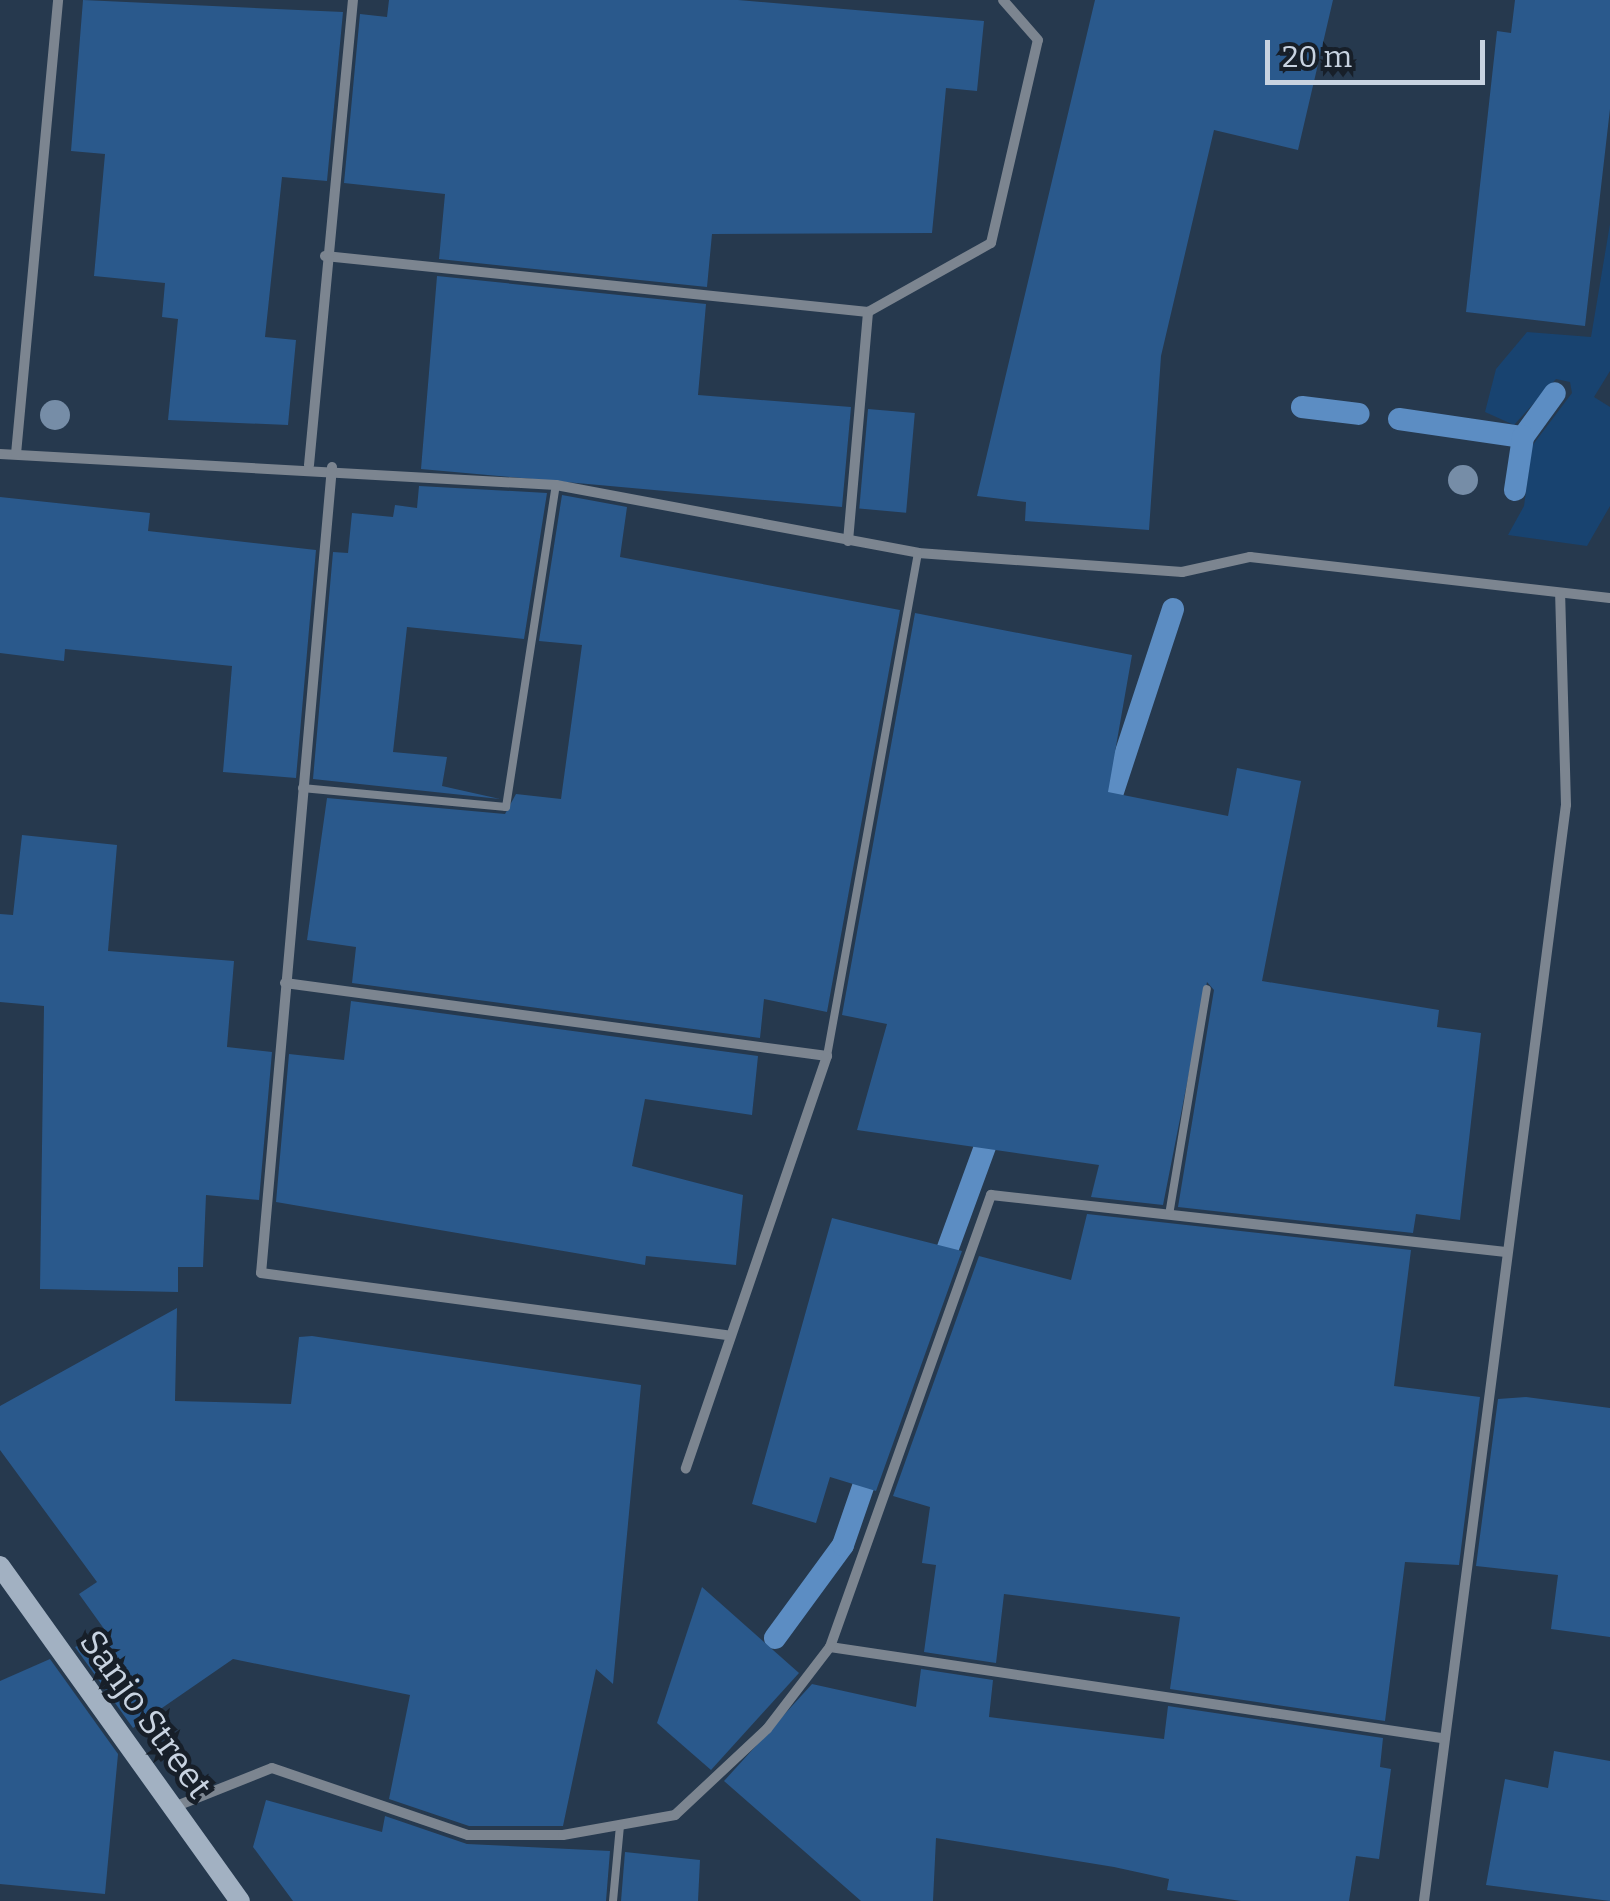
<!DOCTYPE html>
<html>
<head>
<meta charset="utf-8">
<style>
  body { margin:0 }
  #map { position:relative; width:1610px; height:1901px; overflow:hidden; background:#26394e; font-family:Bitter,serif }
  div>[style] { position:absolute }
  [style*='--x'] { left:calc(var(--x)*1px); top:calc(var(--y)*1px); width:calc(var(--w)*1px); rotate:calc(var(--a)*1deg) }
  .green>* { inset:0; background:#184370 }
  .stream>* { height:22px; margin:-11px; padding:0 11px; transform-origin:11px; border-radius:11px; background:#5c8dc3 }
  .building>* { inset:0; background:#2a598c; transform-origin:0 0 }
  .lane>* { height:8px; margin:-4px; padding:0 4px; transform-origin:4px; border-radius:4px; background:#7c8590 }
  .street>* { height:10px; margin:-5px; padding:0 5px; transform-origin:5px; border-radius:5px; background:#7c8590 }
  .secondary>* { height:20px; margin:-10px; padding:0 10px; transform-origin:10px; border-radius:10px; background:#a2b1c2 }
  .trees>* { width:30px; height:30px; margin:-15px; border-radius:50%; background:#768da7 }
  span { translate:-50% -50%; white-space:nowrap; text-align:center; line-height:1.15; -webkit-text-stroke:9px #171f29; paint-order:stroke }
  .street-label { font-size:35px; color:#c8d3e1 }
  .scale { position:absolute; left:1265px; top:40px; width:220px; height:45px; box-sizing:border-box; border:5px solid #c8d3e1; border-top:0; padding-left:12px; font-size:30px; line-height:35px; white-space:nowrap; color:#c8d3e1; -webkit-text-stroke:8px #171f29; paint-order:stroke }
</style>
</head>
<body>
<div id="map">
  <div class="green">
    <div style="clip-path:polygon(1610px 224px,1610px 371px,1594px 397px,1610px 407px,1610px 506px,1587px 546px,1508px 535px,1524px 506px,1532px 446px,1572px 393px,1570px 382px,1556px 379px,1514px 425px,1485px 412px,1496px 369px,1527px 332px,1591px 337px)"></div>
  </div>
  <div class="stream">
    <div style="--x:1302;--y:407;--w:57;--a:7"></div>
    <div style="--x:1399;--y:419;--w:125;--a:8.3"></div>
    <div style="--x:1523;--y:437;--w:54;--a:-54"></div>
    <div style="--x:1515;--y:490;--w:54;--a:-81.4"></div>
    <div style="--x:1104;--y:819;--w:221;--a:-71.8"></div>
    <div style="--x:938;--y:1275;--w:163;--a:-69.9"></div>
    <div style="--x:775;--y:1638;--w:115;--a:-53.8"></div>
    <div style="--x:843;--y:1545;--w:89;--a:-71"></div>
  </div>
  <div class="building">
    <div style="clip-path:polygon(83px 0,343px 12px,327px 181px,282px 177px,265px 337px,296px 340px,288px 425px,168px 420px,178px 319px,162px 317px,165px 283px,94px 276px,105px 154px,71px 151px)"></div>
    <div style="clip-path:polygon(389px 0,738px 0,984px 21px,977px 91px,946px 88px,932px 233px,712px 234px,707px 287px,439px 259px,445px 194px,344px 183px,360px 14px,387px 17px)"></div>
    <div style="clip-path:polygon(1095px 0,1333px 0,1298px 150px,1214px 130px,1161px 356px,1149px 530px,1025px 521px,1026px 502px,977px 496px)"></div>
    <div style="clip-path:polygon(1515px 0,1610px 0,1610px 109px,1585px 326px,1466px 312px,1497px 31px,1511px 33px)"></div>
    <div style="clip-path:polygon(437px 276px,706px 304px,698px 395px,851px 407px,842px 507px,421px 469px)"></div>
    <div style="left:868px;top:409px;width:47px;height:100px;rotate:5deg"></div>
    <div style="clip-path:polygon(419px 486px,547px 493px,524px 639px,407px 627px,393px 752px,447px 757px,442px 786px,500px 799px,313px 779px,333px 552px,348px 553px,352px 513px,393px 517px,395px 505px,417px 508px)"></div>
    <div style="clip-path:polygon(562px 495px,627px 507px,620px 557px,900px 610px,827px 1012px,764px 999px,760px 1038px,352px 983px,356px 947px,307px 940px,327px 798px,505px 814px,516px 794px,561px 799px,582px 645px,539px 641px)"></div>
    <div style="clip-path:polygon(0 497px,150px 513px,148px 531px,316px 550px,296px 778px,223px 772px,232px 666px,65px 649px,64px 661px,0 653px)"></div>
    <div style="clip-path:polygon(915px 613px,1132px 655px,1108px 792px,1228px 816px,1237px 768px,1301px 781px,1262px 981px,1439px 1010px,1437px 1027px,1481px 1033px,1460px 1220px,1416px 1214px,1413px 1233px,1178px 1207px,1214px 990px,1207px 982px,1163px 1205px,1091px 1197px,1099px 1165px,857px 1130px,887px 1024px,842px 1015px)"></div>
    <div style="clip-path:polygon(22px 835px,117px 845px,108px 951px,234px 961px,227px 1047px,272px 1052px,259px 1200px,206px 1195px,203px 1267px,178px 1267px,178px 1292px,40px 1289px,44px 1006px,0 1002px,0 914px,13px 915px)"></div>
    <div style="clip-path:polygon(351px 1001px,758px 1056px,752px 1115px,645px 1099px,632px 1166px,743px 1195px,736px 1265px,646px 1256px,645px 1265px,276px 1202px,289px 1054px,344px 1060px)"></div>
    <div style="clip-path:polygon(1087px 1214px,1411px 1250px,1394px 1386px,1480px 1397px,1459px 1565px,1405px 1562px,1385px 1721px,1170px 1689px,1180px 1617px,1004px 1594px,996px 1663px,924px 1652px,936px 1565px,922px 1563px,930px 1507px,893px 1496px,979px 1256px,1071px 1280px)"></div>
    <div style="clip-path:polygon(832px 1218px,962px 1251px,876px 1491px,830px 1477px,816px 1523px,752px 1504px)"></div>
    <div style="clip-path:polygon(177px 1308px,175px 1401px,291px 1404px,299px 1337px,312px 1336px,641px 1385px,613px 1684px,596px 1669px,563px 1826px,469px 1826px,389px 1799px,410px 1695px,233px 1659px,133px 1728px,75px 1647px,107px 1633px,79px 1594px,97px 1582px,0 1450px,0 1406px)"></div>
    <div style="clip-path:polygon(1526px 1397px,1610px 1408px,1610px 1637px,1551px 1629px,1558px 1575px,1476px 1566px,1498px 1399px)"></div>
    <div style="clip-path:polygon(702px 1587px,799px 1673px,711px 1770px,657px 1723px)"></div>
    <div style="clip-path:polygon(50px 1659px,118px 1754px,105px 1894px,0 1884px,0 1681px)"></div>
    <div style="clip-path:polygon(921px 1669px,993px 1680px,989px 1717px,1164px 1739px,1168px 1706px,1383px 1738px,1380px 1767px,1391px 1769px,1379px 1859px,1356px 1856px,1349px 1901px,1241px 1901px,1167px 1890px,1169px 1879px,1114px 1867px,936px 1838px,933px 1901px,861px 1901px,724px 1781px,812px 1684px,916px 1707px)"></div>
    <div style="clip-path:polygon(1554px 1751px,1610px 1761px,1610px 1901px,1486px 1885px,1505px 1779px,1548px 1788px)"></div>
    <div style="clip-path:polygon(266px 1800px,382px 1832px,385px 1816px,467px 1844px,610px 1851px,606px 1901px,293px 1901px,253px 1847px)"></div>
    <div style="clip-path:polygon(625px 1852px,700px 1860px,698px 1901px,621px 1901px)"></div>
  </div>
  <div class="lane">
    <div style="--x:302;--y:788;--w:205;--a:5.3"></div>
    <div style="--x:506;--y:807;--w:326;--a:-81.2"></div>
    <div style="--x:827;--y:1056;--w:511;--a:-79.75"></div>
    <div style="--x:1169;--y:1215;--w:229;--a:-80.5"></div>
    <div style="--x:613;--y:1901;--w:76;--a:-84.7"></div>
  </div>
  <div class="street">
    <div style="--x:325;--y:256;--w:546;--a:5.89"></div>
    <div style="--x:868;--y:312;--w:141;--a:-29.3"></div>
    <div style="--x:991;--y:243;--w:208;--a:-77"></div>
    <div style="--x:1038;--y:40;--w:53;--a:-131.2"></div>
    <div style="--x:0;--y:454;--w:557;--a:3.19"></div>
    <div style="--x:556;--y:485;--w:368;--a:10.6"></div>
    <div style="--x:918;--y:553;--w:265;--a:4.1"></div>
    <div style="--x:1182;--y:572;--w:70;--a:-12.4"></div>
    <div style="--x:1250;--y:557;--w:362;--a:6.5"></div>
    <div style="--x:16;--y:454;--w:456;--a:-84.7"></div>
    <div style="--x:309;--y:465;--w:467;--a:-84.6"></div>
    <div style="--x:332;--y:467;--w:809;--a:95.03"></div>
    <div style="--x:261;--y:1273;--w:470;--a:7.6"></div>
    <div style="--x:848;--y:541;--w:230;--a:-85"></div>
    <div style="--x:285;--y:983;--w:547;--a:7.67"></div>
    <div style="--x:827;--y:1056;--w:436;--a:108.9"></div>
    <div style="--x:830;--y:1647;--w:618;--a:8.47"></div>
    <div style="--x:174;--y:1807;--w:105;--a:-21.7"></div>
    <div style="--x:272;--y:1768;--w:207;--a:18.9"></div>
    <div style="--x:468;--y:1835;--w:95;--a:0"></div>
    <div style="--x:563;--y:1835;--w:114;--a:-10.1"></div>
    <div style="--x:675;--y:1815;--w:126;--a:-43.1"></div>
    <div style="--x:767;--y:1729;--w:103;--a:-52.5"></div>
    <div style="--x:830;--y:1647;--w:480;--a:-70.4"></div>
    <div style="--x:991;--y:1195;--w:518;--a:6.32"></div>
    <div style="--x:1424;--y:1901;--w:1105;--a:-82.62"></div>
    <div style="--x:1566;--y:805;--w:212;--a:-91.6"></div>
  </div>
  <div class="secondary">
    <div style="--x:0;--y:1566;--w:412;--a:54.4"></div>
  </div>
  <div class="trees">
    <div style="left:55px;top:415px"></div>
    <div style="left:1463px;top:480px"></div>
  </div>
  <div class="street-label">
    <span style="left:146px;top:1714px;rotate:54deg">Sanjo Street</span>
  </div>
  <div class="scale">20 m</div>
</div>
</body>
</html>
